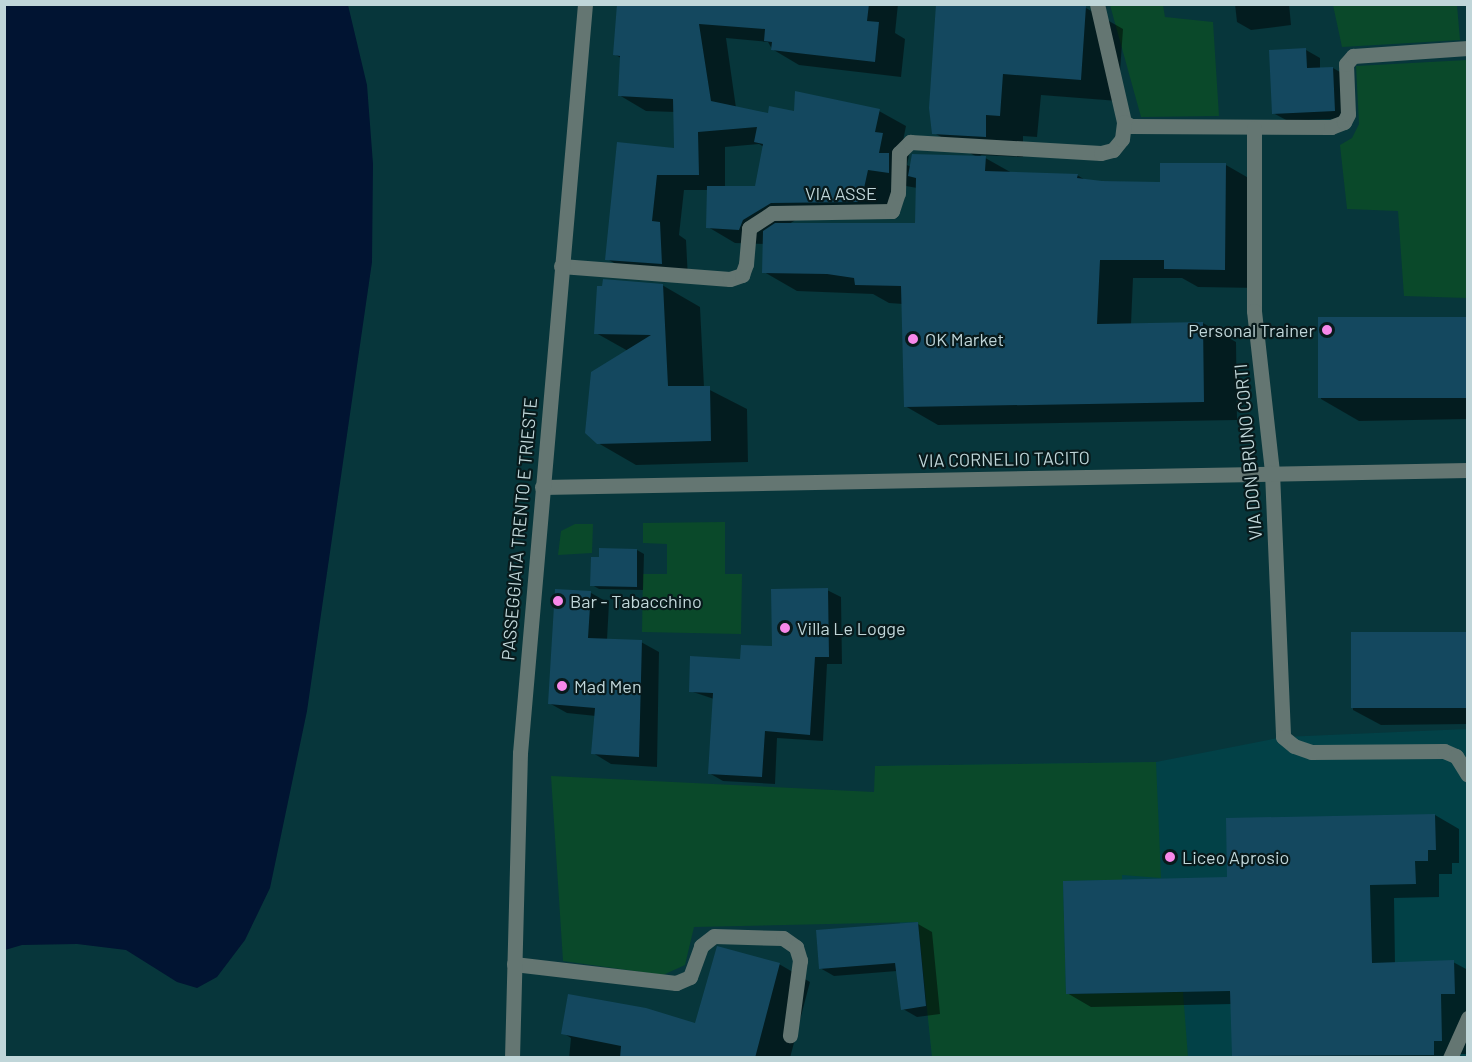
<!DOCTYPE html>
<html>
<head>
<meta charset="utf-8">
<style>
  body { margin:0 }
  #map { position:relative; width:1472px; height:1062px; overflow:hidden; background:#07363b; font-family:Barlow,sans-serif }
  div>[style] { position:absolute }
  [style*='--x'] { left:calc(var(--x)*1px); top:calc(var(--y)*1px); width:calc(var(--w)*1px); rotate:calc(var(--a)*1deg) }
  .built>* { inset:0; background:#024147 }
  .green>* { inset:0; background:#0a492a }
  .water>* { inset:0; background:#011432 }
  .shadow>* { inset:0; background:#0007 }
  .building>* { inset:0; background:#14485f; transform-origin:0 0 }
  .minor>* { height:15px; margin:-7.5px; padding:0 7.5px; transform-origin:7.5px; border-radius:7.5px; background:#647672 }
  .dots>* { width:16px; height:16px; translate:-50% -50%; box-sizing:border-box; border:3px solid #081a1c; border-radius:50% }
  span { translate:-50% -50%; white-space:nowrap; text-align:center; line-height:1.15; -webkit-text-stroke:4.5px #081a1c; paint-order:stroke }
  .street-label { font-size:18px; color:#c0d6d9 }
  .poi-label { font-size:18px; color:#c0d6d9 }
  .right { translate:-100% -50%; text-align:right }
  .left { translate:0 -50%; text-align:left }
  .frame { position:absolute; inset:0; border:6px solid #c0d6d9; pointer-events:none }
</style>
</head>
<body>
<div id="map">
  <div class="built">
    <div style="clip-path:polygon(1467px 729px,1467px 1057px,932px 1057px,918px 922px,900px 924px,875px 792px,875px 766px,1156px 762px,1283px 737px)"></div>
  </div>
  <div class="green">
    <div style="clip-path:polygon(1110px 5px,1163px 5px,1165px 17px,1213px 22px,1219px 116px,1141px 117px)"></div>
    <div style="clip-path:polygon(1333px 5px,1457px 5px,1460px 40px,1342px 47px)"></div>
    <div style="clip-path:polygon(1467px 60px,1467px 298px,1404px 296px,1398px 211px,1347px 209px,1340px 145px,1352px 138px,1359px 124px,1356px 66px)"></div>
    <div style="clip-path:polygon(725px 522px,725px 574px,742px 574px,741px 634px,642px 632px,643px 574px,667px 574px,667px 544px,643px 543px,643px 523px)"></div>
    <div style="clip-path:polygon(575px 524px,593px 524px,592px 553px,558px 555px,561px 531px)"></div>
    <div style="clip-path:polygon(1156px 762px,1161px 878px,1122px 875px,1122px 880px,1063px 881px,1066px 994px,1183px 992px,1188px 1057px,932px 1057px,918px 922px,694px 927px,685px 965px,663px 975px,563px 961px,551px 776px,874px 792px,875px 766px)"></div>
  </div>
  <div class="water">
    <div style="clip-path:polygon(5px 4px,348px 5px,367px 85px,373px 164px,372px 262px,307px 711px,270px 888px,245px 940px,217px 977px,197px 988px,177px 982px,126px 950px,77px 944px,22px 945px,5px 950px)"></div>
  </div>
  <div class="shadow">
    <div style="clip-path:polygon(evenodd,618px 4px,898px 4px,895px 33px,905px 39px,901px 77px,799px 65px,772px 49px,768px 42px,726px 38px,736px 108px,769px 115px,879px 111px,906px 126px,902px 146px,910px 150px,907px 165px,911px 167px,977px 157px,934px 133px,938px 4px,1086px 8px,1123px 29px,1118px 101px,1041px 95px,1037px 137px,1023px 136px,1023px 157px,980px 155px,1012px 173px,1077px 175px,1087px 181px,1161px 183px,1226px 165px,1259px 184px,1258px 288px,1198px 287px,1182px 278px,1133px 278px,1131px 325px,1203px 323px,1236px 342px,1237px 420px,938px 425px,905px 406px,903px 304px,889px 303px,873px 294px,797px 291px,764px 272px,764px 244px,735px 243px,708px 227px,709px 190px,684px 190px,679px 235px,686px 240px,688px 279px,634px 274px,607px 259px,618px 144px,676px 150px,675px 112px,646px 111px,619px 95px,621px 58px,614px 54px,618px 4px,759px 144px,764px 147px,757px 188px,725px 187px,725px 147px,759px 144px,618px 4px,895px 184px,917px 188px,916px 225px,789px 224px,799px 218px,888px 217px,895px 184px)"></div>
    <div style="clip-path:polygon(1235px 4px,1289px 4px,1291px 25px,1251px 30px,1237px 22px)"></div>
    <div style="clip-path:polygon(1466px 4px,1468px 4px,1468px 31px,1467px 31px)"></div>
    <div style="clip-path:polygon(1306px 50px,1320px 58px,1320px 69px,1333px 68px,1347px 76px,1349px 118px,1288px 121px,1273px 113px)"></div>
    <div style="clip-path:polygon(662px 285px,700px 307px,704px 387px,747px 409px,748px 462px,636px 465px,598px 443px,628px 351px,596px 333px)"></div>
    <div style="clip-path:polygon(1468px 319px,1468px 419px,1359px 421px,1321px 399px,1320px 321px)"></div>
    <div style="clip-path:polygon(637px 550px,644px 554px,643px 590px,599px 589px,592px 585px)"></div>
    <div style="clip-path:polygon(827px 590px,841px 597px,842px 664px,827px 664px,823px 741px,777px 738px,775px 784px,723px 781px,709px 773px,714px 699px,690px 691px,773px 648px)"></div>
    <div style="clip-path:polygon(556px 591px,591px 593px,609px 603px,607px 640px,641px 642px,659px 652px,657px 767px,611px 764px,593px 753px,596px 716px,567px 713px,549px 703px)"></div>
    <div style="clip-path:polygon(1468px 633px,1468px 724px,1381px 725px,1353px 710px,1352px 636px)"></div>
    <div style="clip-path:polygon(1435px 815px,1459px 829px,1459px 863px,1452px 863px,1452px 874px,1439px 874px,1439px 897px,1394px 898px,1395px 964px,1453px 962px,1468px 970px,1466px 1054px,1458px 1054px,1458px 1058px,1237px 1058px,1233px 1055px,1232px 1004px,1091px 1007px,1067px 993px,1229px 878px)"></div>
    <div style="clip-path:polygon(918px 924px,932px 932px,940px 1014px,917px 1017px,903px 1009px,897px 971px,834px 976px,820px 968px)"></div>
    <div style="clip-path:polygon(779px 964px,810px 982px,790px 1058px,569px 1058px,571px 1038px,563px 1033px,695px 1029px)"></div>
  </div>
  <div class="building">
    <div style="clip-path:polygon(617px 4px,869px 4px,867px 21px,879px 22px,875px 62px,771px 50px,772px 42px,764px 41px,765px 29px,699px 24px,711px 101px,768px 113px,769px 106px,794px 111px,795px 91px,880px 109px,875px 132px,883px 133px,879px 153px,889px 153px,889px 173px,868px 170px,861px 202px,771px 203px,743px 220px,739px 230px,706px 228px,707px 186px,755px 186px,763px 144px,754px 142px,757px 127px,698px 132px,699px 175px,657px 175px,652px 221px,660px 222px,662px 264px,605px 260px,617px 142px,674px 148px,673px 99px,618px 96px,620px 56px,613px 55px)"></div>
    <div style="clip-path:polygon(936px 4px,1086px 6px,1081px 80px,1003px 74px,1000px 116px,986px 115px,986px 137px,932px 134px,929px 108px)"></div>
    <div style="clip-path:polygon(1306px 48px,1307px 68px,1333px 67px,1335px 111px,1272px 114px,1269px 50px)"></div>
    <div style="clip-path:polygon(912px 154px,986px 156px,985px 171px,1078px 174px,1077px 178px,1102px 181px,1160px 182px,1160px 163px,1226px 163px,1225px 270px,1164px 269px,1164px 260px,1100px 260px,1097px 324px,1203px 322px,1204px 402px,904px 407px,901px 286px,855px 285px,854px 278px,827px 274px,762px 273px,763px 231px,775px 223px,915px 223px,916px 178px,908px 176px)"></div>
    <div style="clip-path:polygon(603px 279px,663px 284px,668px 386px,710px 386px,711px 441px,597px 444px,585px 433px,591px 372px,651px 335px,594px 334px,597px 286px,602px 286px)"></div>
    <div style="left:1467px;top:317px;width:81px;height:149px;rotate:90deg"></div>
    <div style="clip-path:polygon(599px 548px,637px 549px,637px 587px,590px 586px,591px 557px,599px 557px)"></div>
    <div style="clip-path:polygon(828px 588px,829px 657px,815px 657px,810px 735px,765px 731px,762px 777px,708px 774px,713px 693px,689px 692px,690px 656px,740px 659px,741px 645px,772px 646px,771px 589px)"></div>
    <div style="clip-path:polygon(555px 589px,591px 591px,588px 638px,642px 640px,639px 757px,591px 754px,595px 708px,548px 704px)"></div>
    <div style="left:1467px;top:632px;width:76px;height:116px;rotate:90deg"></div>
    <div style="clip-path:polygon(1435px 814px,1436px 850px,1428px 850px,1428px 861px,1415px 861px,1416px 884px,1370px 885px,1372px 963px,1454px 960px,1455px 994px,1441px 994px,1442px 1041px,1434px 1041px,1434px 1055px,1232px 1056px,1230px 991px,1066px 994px,1063px 881px,1227px 877px,1226px 818px)"></div>
    <div style="clip-path:polygon(918px 922px,926px 1006px,901px 1010px,895px 963px,819px 969px,816px 930px)"></div>
    <div style="clip-path:polygon(717px 946px,780px 963px,755px 1058px,620px 1058px,621px 1046px,561px 1034px,568px 994px,646px 1008px,695px 1023px)"></div>
  </div>
  <div class="minor">
    <div style="--x:1097;--y:4;--w:121;--a:77.1"></div>
    <div style="--x:1124;--y:122;--w:8;--a:30"></div>
    <div style="--x:1131;--y:126;--w:200;--a:0.3"></div>
    <div style="--x:1331;--y:127;--w:14;--a:-21"></div>
    <div style="--x:1344;--y:122;--w:9;--a:-63"></div>
    <div style="--x:1348;--y:114;--w:50;--a:-92.3"></div>
    <div style="--x:1346;--y:64;--w:11;--a:-49"></div>
    <div style="--x:1353;--y:56;--w:115;--a:-4"></div>
    <div style="--x:1254;--y:128;--w:183;--a:90"></div>
    <div style="--x:1254;--y:311;--w:162;--a:83.6"></div>
    <div style="--x:1272;--y:472;--w:265;--a:87.6"></div>
    <div style="--x:1283;--y:737;--w:14;--a:39"></div>
    <div style="--x:1294;--y:746;--w:18;--a:19"></div>
    <div style="--x:1311;--y:752;--w:133;--a:-0.4"></div>
    <div style="--x:1444;--y:751;--w:13;--a:23"></div>
    <div style="--x:1456;--y:756;--w:22;--a:58"></div>
    <div style="--x:561;--y:266;--w:169;--a:4.4"></div>
    <div style="--x:730;--y:279;--w:13;--a:-18"></div>
    <div style="--x:742;--y:275;--w:12;--a:-70"></div>
    <div style="--x:746;--y:264;--w:36;--a:-85"></div>
    <div style="--x:749;--y:228;--w:27;--a:-33"></div>
    <div style="--x:772;--y:213;--w:120;--a:-1"></div>
    <div style="--x:892;--y:211;--w:19;--a:-72"></div>
    <div style="--x:898;--y:193;--w:40;--a:-88.6"></div>
    <div style="--x:899;--y:153;--w:16;--a:-45"></div>
    <div style="--x:910;--y:142;--w:191;--a:3.3"></div>
    <div style="--x:1101;--y:153;--w:12;--a:-14"></div>
    <div style="--x:1113;--y:150;--w:14;--a:-51"></div>
    <div style="--x:1122;--y:139;--w:17;--a:-83"></div>
    <div style="--x:542;--y:487;--w:926;--a:-1.05"></div>
    <div style="--x:514;--y:964;--w:163;--a:6.7"></div>
    <div style="--x:676;--y:983;--w:15;--a:-23"></div>
    <div style="--x:690;--y:977;--w:33;--a:-70"></div>
    <div style="--x:701;--y:946;--w:16;--a:-38"></div>
    <div style="--x:714;--y:936;--w:69;--a:1.7"></div>
    <div style="--x:783;--y:938;--w:16;--a:35"></div>
    <div style="--x:796;--y:947;--w:14;--a:73"></div>
    <div style="--x:800;--y:960;--w:76;--a:97.6"></div>
    <div style="--x:512;--y:1058;--w:305;--a:-88.5"></div>
    <div style="--x:520;--y:753;--w:752;--a:-85.04"></div>
    <div style="--x:1450;--y:1058;--w:44;--a:-65.8"></div>
  </div>
  <div class="dots">
    <div style="left:1327px;top:330px;background:#f888ea"></div>
    <div style="left:913px;top:339px;background:#f888ea"></div>
    <div style="left:558px;top:601px;background:#f888ea"></div>
    <div style="left:785px;top:628px;background:#f888ea"></div>
    <div style="left:562px;top:686px;background:#f888ea"></div>
    <div style="left:1170px;top:857px;background:#f888ea"></div>
  </div>
  <div class="street-label">
    <span style="left:841px;top:193px">VIA ASSE</span>
    <span style="left:1248px;top:452px;rotate:-95deg">VIA DON BRUNO CORTI</span>
    <span style="left:1004px;top:459px;rotate:-1deg">VIA CORNELIO TACITO</span>
    <span style="left:519px;top:529px;rotate:-85deg">PASSEGGIATA TRENTO E TRIESTE</span>
  </div>
  <div class="poi-label">
    <span class="right" style="left:1315px;top:330px">Personal Trainer</span>
    <span class="left" style="left:925px;top:339px">OK Market</span>
    <span class="left" style="left:570px;top:601px">Bar - Tabacchino</span>
    <span class="left" style="left:797px;top:628px">Villa Le Logge</span>
    <span class="left" style="left:574px;top:686px">Mad Men</span>
    <span class="left" style="left:1182px;top:857px">Liceo Aprosio</span>
  </div>
  <div class="frame"></div>
</div>
</body>
</html>
